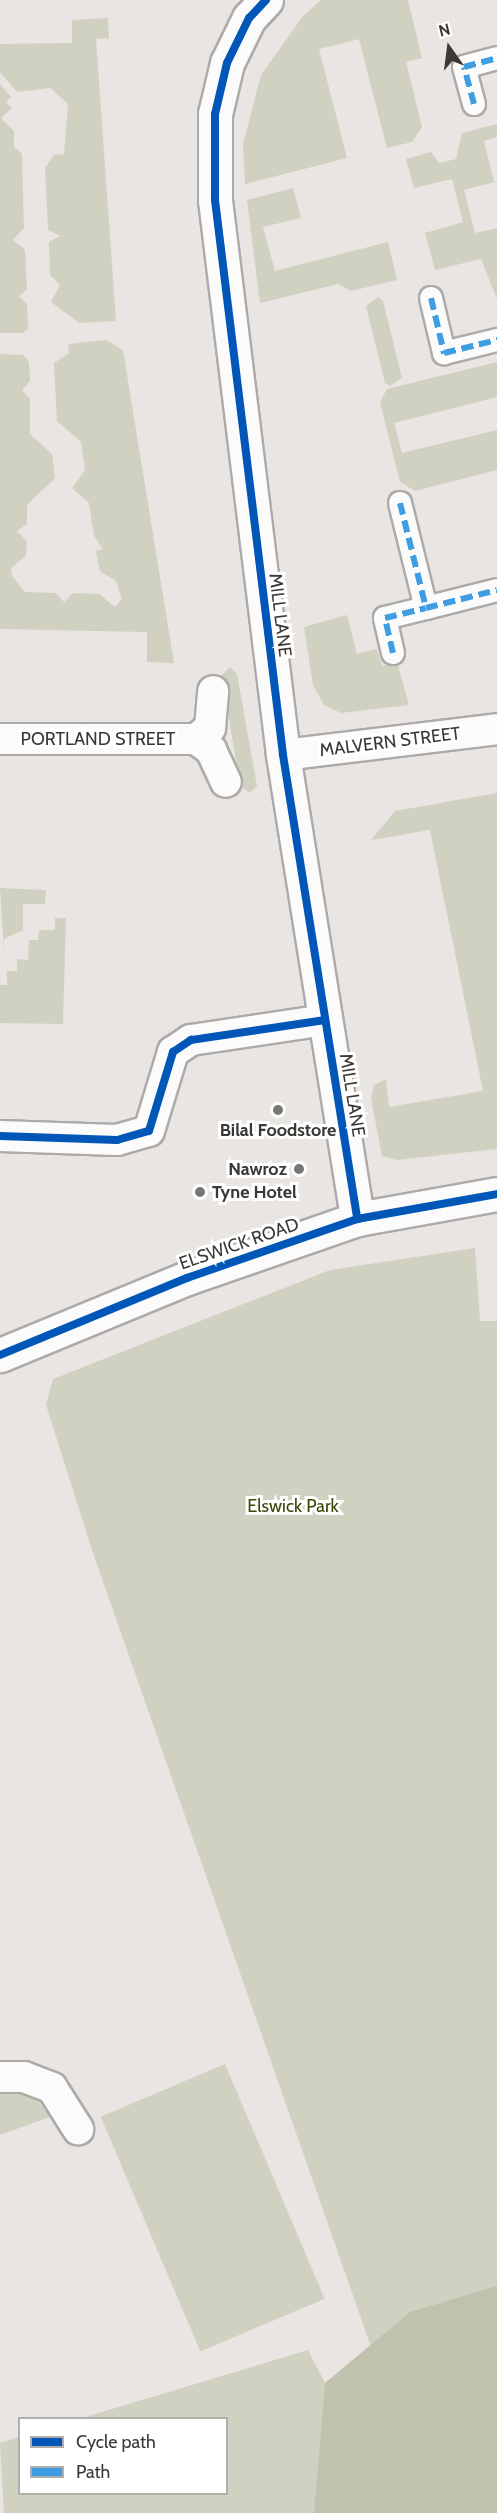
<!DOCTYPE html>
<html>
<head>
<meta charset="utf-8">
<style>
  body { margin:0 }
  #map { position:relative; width:497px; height:2513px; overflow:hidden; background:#e9e5e2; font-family:Cabin,sans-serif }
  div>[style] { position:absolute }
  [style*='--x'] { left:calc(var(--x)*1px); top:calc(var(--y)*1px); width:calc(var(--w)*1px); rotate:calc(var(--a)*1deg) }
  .green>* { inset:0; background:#d0d1c0; transform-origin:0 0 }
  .forest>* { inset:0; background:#c1c2ae }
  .roads { filter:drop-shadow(2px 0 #adaaa8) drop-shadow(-2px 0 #adaaa8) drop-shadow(0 2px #adaaa8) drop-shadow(0 -2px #adaaa8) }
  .pedestrian>* { height:22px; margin:-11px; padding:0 11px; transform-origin:11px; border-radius:11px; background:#fcfbfb }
  .minor>* { height:30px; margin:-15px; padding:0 15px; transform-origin:15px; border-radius:15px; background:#fcfbfb }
  .tertiary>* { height:33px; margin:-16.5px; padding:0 16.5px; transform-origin:16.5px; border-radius:16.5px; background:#fcfbfb }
  .secondary>* { height:33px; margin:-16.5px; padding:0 16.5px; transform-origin:16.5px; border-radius:16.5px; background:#fcfbfb }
  .quiet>* { height:6px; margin-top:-3px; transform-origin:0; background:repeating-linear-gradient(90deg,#3f9ee2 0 12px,transparent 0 18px) }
  .cycleway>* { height:8px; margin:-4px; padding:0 4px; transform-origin:4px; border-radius:4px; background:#0057b8 }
  .dots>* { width:16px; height:16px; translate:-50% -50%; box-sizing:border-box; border:3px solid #fff; border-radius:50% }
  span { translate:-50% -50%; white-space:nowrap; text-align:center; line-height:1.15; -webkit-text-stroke:6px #fff; paint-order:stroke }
  .street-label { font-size:18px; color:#3b3835 }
  .poi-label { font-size:18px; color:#3b3835; font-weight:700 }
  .right { translate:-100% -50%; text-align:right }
  .left { translate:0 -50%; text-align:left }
  .park-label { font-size:18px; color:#3e4406 }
  .legend { position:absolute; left:18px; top:2417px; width:210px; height:78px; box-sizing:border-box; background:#fff; border:2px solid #b1afae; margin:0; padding:8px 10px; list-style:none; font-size:18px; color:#3b3835 }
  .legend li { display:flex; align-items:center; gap:12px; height:30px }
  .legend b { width:30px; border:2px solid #b1afae }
  .north { position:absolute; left:419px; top:18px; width:60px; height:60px; -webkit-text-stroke:4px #fff; paint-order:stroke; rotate:346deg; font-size:16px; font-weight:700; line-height:24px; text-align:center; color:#3b3835 }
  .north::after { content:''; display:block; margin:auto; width:21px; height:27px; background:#3b3835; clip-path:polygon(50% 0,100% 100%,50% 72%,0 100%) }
</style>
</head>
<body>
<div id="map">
  <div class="green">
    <div style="clip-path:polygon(321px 0,408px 0,422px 58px,406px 62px,422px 127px,412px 142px,387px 148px,359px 39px,319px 49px,347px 158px,245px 184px,243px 144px,261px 75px,303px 16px)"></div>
    <div style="clip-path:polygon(108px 18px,109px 38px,96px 39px,116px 321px,79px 323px,51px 302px,60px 285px,50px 275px,49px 242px,60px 236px,48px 230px,45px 168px,54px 155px,64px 154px,68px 104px,50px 88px,17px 92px,0 72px,0 44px,72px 43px,72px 20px)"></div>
    <div style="clip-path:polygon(0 84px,11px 97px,6px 102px,12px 108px,1px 118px,14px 131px,14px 147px,22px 154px,24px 228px,13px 240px,25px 250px,27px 289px,19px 296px,27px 304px,28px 329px,23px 333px,0 333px)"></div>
    <div style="clip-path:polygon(497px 124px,497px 137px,484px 141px,494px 182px,464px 190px,475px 233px,497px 228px,497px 299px,481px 259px,435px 270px,425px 233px,463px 222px,452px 179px,414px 188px,406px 159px,431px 152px,439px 163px,456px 159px,462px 133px)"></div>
    <div style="clip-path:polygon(293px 188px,301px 218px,263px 227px,275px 271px,388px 242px,397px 280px,351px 291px,338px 284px,260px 303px,247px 200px)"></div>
    <div style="clip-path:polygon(378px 297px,383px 301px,402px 378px,390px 386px,385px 383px,366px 306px)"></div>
    <div style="clip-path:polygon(106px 340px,123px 350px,174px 663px,147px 662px,147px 632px,0 629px,0 354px,23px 355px,29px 362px,30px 381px,22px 390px,30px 399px,30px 434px,52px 454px,55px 478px,27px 505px,27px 524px,17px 531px,27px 541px,26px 556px,11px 568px,12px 576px,25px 592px,56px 593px,64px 602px,73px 593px,99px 594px,115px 607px,122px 599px,116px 581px,100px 571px,96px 551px,103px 549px,94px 536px,89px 503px,72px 488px,85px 470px,81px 442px,57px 421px,54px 363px,69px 353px,68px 344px)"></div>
    <div style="clip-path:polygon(497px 362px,497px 397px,394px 423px,402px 453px,497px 430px,497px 470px,415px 491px,400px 482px,380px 402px,387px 389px)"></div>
    <div style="clip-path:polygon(347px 615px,357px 654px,377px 649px,382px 666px,397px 662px,409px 705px,341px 713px,324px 705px,313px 685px,304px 627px)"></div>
    <div style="clip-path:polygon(230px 667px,237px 674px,257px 786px,250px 793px,240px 786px,222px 675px)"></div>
    <div style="clip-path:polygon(497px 793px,497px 1149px,397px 1160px,382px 1156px,371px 1098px,374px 1085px,386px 1079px,389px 1107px,483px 1091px,430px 830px,371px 840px,395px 811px)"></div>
    <div style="clip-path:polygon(0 888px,46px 890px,45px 904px,23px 904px,23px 930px,4px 939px,4px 952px)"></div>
    <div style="clip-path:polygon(55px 918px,66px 918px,63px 1024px,0 1023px,0 985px,7px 985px,7px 971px,17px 971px,17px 959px,28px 960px,29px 940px,38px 940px,39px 930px,55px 930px)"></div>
    <div style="clip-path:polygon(475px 1248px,480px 1321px,497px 1321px,497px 2513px,412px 2464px,93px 1553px,46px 1405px,53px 1379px,330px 1270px)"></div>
    <div style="left:225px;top:2064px;width:255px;height:135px;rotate:67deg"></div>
    <div style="clip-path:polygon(0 2083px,31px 2092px,50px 2117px,0 2135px)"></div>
    <div style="clip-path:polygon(308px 2350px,325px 2383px,315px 2513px,4px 2513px,0 2443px,19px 2437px,20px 2494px,226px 2494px,226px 2418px,82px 2418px)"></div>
  </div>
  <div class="forest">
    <div style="clip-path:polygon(497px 2286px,497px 2513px,314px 2513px,325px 2383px,410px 2312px)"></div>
  </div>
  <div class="roads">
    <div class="pedestrian">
      <div style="--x:474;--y:104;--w:38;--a:-105"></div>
      <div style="--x:464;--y:67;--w:34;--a:-15"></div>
      <div style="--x:431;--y:298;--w:57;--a:76.7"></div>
      <div style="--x:444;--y:353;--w:55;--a:-13.8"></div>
      <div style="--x:400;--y:503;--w:108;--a:76.1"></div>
      <div style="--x:426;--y:608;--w:73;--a:-14.2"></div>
      <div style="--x:393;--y:653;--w:36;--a:-103"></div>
      <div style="--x:385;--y:618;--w:42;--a:-13.7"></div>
    </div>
    <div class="minor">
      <div style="--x:0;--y:739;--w:196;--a:0"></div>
      <div style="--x:196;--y:739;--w:19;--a:36"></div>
      <div style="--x:211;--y:750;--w:35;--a:65"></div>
      <div style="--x:196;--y:739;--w:18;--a:-38"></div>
      <div style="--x:210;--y:728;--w:37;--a:-85"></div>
      <div style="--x:283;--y:755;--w:216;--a:-6.9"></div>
      <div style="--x:0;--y:1136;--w:117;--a:2"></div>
      <div style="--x:117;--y:1140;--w:33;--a:-16"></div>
      <div style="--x:149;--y:1131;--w:83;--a:-73.1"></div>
      <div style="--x:173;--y:1052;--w:22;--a:-34"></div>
      <div style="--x:191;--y:1040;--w:135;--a:-8.5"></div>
      <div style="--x:0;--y:2077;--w:24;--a:0"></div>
      <div style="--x:24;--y:2077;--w:30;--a:21"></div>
      <div style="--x:52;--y:2088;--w:49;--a:57.6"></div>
    </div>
    <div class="tertiary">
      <div style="--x:266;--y:0;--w:25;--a:133"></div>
      <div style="--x:249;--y:18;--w:50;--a:116.1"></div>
      <div style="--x:227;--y:63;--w:52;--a:103.2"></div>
      <div style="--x:215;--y:114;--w:86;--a:90"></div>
      <div style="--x:215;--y:200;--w:559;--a:83.01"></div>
      <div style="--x:283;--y:755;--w:470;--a:80.9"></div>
    </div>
    <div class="secondary">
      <div style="--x:0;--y:1355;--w:202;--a:-22.4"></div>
      <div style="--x:187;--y:1278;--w:180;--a:-19.1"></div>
      <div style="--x:357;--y:1219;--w:142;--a:-10.1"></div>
    </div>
  </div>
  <div class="quiet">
    <div style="--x:474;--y:104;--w:38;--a:-105"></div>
    <div style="--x:464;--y:67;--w:34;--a:-15"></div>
    <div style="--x:431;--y:298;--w:57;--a:76.7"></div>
    <div style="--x:444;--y:353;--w:55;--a:-13.8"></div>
    <div style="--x:400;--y:503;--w:108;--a:76.1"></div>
    <div style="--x:426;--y:608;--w:73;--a:-14.2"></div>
    <div style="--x:393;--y:653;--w:36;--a:-103"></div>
    <div style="--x:385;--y:618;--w:42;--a:-13.7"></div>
  </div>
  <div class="cycleway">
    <div style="--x:266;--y:0;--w:25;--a:133"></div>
    <div style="--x:249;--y:18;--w:50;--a:116.1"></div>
    <div style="--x:227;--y:63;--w:52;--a:103.2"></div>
    <div style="--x:215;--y:114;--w:86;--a:90"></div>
    <div style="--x:215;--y:200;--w:559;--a:83.01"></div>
    <div style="--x:283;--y:755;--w:470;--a:80.9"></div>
    <div style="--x:0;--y:1136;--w:117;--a:2"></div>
    <div style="--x:117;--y:1140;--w:33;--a:-16"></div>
    <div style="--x:149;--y:1131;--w:83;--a:-73.1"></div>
    <div style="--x:173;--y:1052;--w:22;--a:-34"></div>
    <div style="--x:191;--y:1040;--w:135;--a:-8.5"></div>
    <div style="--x:0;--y:1355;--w:202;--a:-22.4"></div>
    <div style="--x:187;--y:1278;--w:180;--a:-19.1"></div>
    <div style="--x:357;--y:1219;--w:142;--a:-10.1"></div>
  </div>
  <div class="dots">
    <div style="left:278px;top:1110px;background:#787572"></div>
    <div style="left:299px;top:1169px;background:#787572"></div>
    <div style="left:200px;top:1192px;background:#787572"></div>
  </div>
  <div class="street-label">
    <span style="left:280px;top:615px;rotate:83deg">MILL LANE</span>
    <span style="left:98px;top:739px">PORTLAND STREET</span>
    <span style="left:390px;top:742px;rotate:-7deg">MALVERN STREET</span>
    <span style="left:352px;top:1095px;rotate:81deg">MILL LANE</span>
    <span style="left:239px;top:1244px;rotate:-19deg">ELSWICK ROAD</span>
  </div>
  <div class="poi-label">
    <span style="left:278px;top:1130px">Bilal Foodstore</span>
    <span class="right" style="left:287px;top:1169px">Nawroz</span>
    <span class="left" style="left:212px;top:1192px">Tyne Hotel</span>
  </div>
  <div class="park-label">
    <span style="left:293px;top:1506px">Elswick Park</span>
  </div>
  <ul class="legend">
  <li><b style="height:8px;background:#0057b8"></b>Cycle path</li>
  <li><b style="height:8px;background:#3f9ee2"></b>Path</li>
  </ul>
  <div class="north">N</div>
</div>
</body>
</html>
